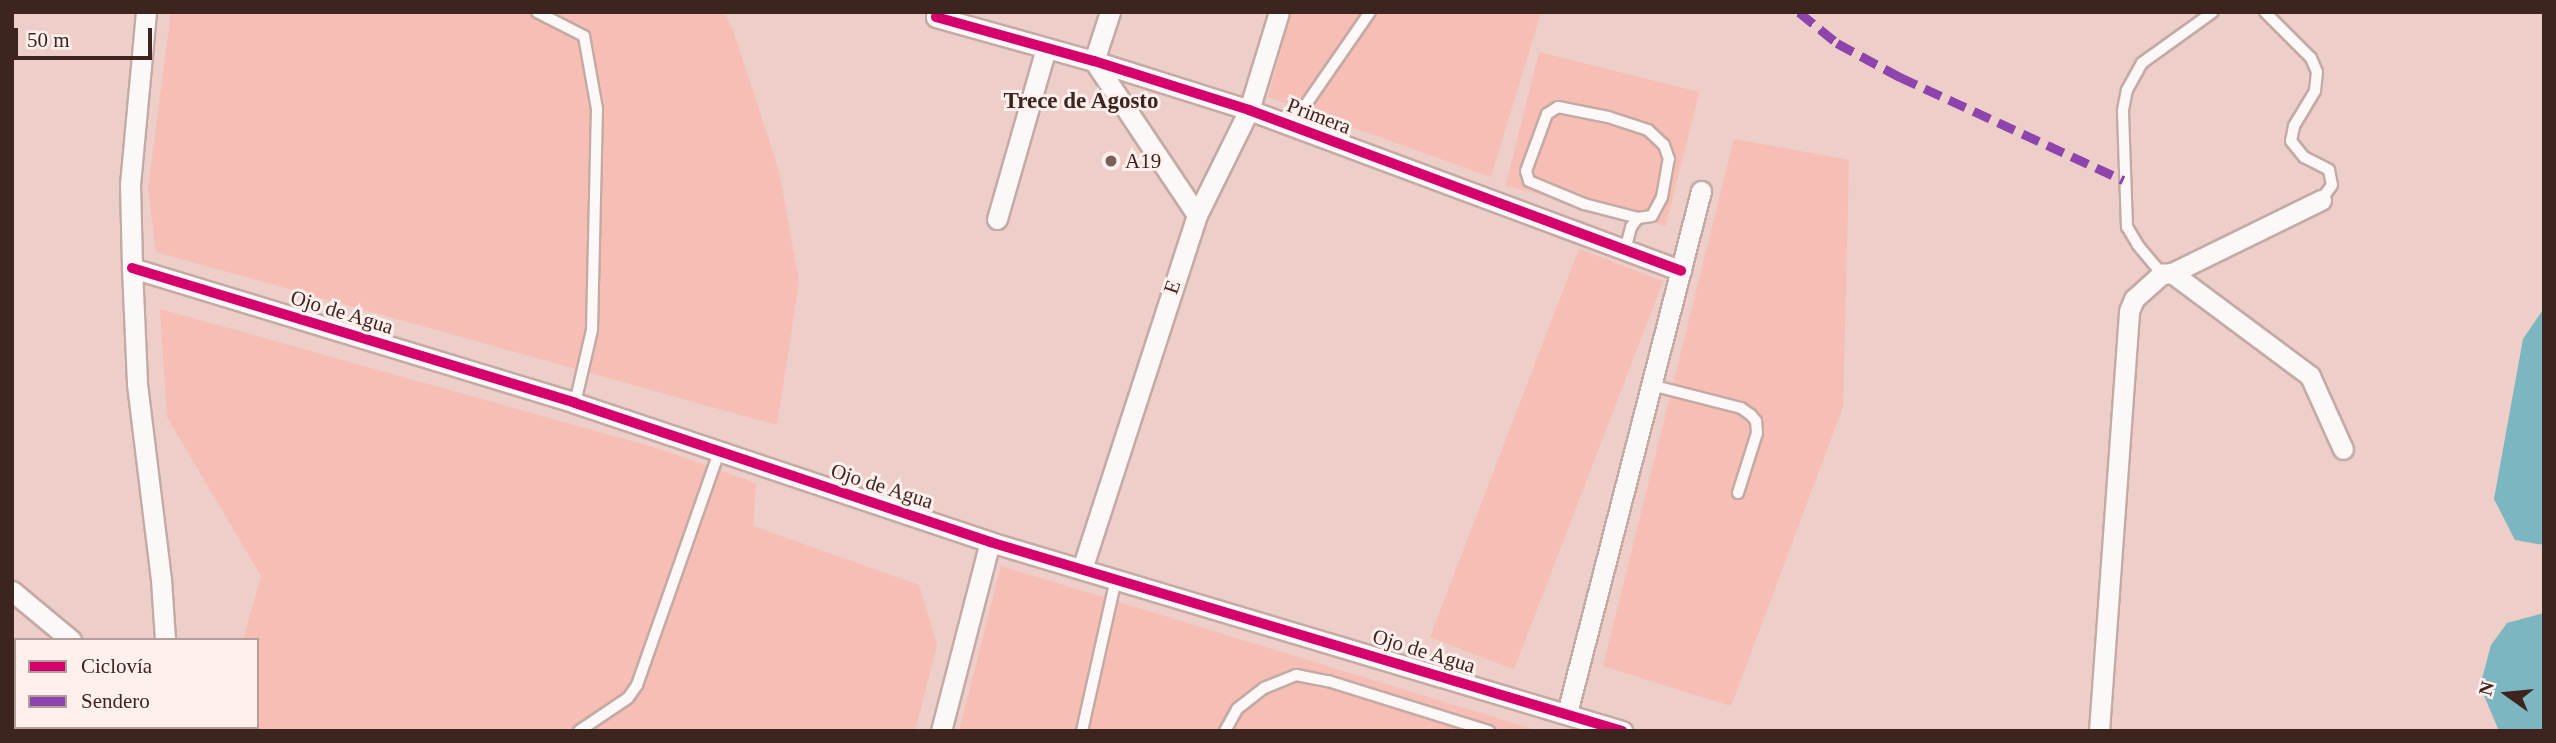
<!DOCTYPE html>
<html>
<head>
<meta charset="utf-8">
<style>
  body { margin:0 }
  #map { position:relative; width:2556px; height:743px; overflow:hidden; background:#edcec8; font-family:Georgia,serif }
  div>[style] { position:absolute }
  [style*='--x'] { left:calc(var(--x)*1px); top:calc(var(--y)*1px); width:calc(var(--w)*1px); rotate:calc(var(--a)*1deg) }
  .built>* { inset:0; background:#f6beb4; transform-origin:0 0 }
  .water>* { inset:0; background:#7cb6c0 }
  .roads { filter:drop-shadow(2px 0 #c4aaa5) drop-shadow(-2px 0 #c4aaa5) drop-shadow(0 2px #c4aaa5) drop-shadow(0 -2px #c4aaa5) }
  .lane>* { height:10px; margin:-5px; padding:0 5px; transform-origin:5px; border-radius:5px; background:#fcf8f7 }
  .street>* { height:19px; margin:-9.5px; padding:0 9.5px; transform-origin:9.5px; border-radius:9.5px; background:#fcf8f7 }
  .quiet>* { height:9px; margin-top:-4.5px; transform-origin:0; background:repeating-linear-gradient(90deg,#8e44ad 0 18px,transparent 0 27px) }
  .cycleway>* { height:10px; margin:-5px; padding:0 5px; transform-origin:5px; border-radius:5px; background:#d6006c }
  .dots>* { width:19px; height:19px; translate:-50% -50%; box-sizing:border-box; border:4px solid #fff0ed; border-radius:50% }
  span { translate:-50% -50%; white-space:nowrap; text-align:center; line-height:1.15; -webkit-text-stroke:6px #fff0ed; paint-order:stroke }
  .street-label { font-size:21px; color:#3e241f }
  .poi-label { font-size:21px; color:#3e241f }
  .left { translate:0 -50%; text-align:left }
  .neighbourhood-label { font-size:23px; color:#3e241f; font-weight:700 }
  .frame { position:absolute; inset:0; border:14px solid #3e241f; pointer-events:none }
  .legend { position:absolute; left:14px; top:638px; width:245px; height:91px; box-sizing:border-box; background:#fff0ed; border:2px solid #b29e9b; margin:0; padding:9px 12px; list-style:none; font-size:21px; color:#3e241f }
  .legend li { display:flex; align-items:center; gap:14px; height:35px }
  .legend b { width:35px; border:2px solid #b29e9b }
  .north { position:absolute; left:2472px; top:659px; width:70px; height:70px; -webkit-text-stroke:5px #fff0ed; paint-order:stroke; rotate:285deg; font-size:19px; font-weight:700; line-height:28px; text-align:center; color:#3e241f }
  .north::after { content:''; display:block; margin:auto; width:24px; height:32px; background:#3e241f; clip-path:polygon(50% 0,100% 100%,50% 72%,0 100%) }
  .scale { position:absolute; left:14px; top:28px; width:138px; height:32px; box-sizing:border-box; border:4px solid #3e241f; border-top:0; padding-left:9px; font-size:21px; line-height:24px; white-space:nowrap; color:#3e241f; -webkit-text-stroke:5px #fff0ed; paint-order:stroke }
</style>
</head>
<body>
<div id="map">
  <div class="built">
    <div style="clip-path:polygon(171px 12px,723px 12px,733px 30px,779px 171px,799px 282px,777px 425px,156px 252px,148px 189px)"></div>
    <div style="clip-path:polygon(1291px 12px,1541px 12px,1491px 177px,1268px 97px)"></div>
    <div style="left:1539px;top:52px;width:165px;height:138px;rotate:14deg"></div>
    <div style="clip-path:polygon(1734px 139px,1849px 160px,1843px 407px,1731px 706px,1603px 666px)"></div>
    <div style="left:1579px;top:249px;width:90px;height:416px;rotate:21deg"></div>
    <div style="clip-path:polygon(160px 309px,653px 447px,756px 483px,753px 526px,919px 585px,937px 645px,915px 731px,204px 731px,206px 727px,257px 727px,257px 640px,243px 640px,261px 576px,167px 417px)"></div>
    <div style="clip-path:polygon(1001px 566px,1539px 731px,959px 731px)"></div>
  </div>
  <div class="water">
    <div style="clip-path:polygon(2544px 308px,2544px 545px,2515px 540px,2494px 499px,2523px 339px)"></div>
    <div style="clip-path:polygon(2544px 613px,2544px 731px,2499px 731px,2480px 686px,2491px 645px,2507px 623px)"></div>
  </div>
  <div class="roads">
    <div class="lane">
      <div style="--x:537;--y:12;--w:53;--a:27.1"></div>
      <div style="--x:584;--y:36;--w:74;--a:79.9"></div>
      <div style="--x:597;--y:109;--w:221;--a:91.3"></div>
      <div style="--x:592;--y:330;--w:75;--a:103.1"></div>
      <div style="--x:2265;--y:12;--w:65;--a:45"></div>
      <div style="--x:2311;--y:58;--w:15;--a:67"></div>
      <div style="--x:2317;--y:72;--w:19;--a:96"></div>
      <div style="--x:2315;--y:91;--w:41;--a:121"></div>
      <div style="--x:2294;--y:126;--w:15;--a:101"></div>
      <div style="--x:2291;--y:141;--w:21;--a:51"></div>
      <div style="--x:2304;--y:157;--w:28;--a:27"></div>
      <div style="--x:2329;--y:170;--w:15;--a:79"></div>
      <div style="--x:2332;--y:185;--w:19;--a:126"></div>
      <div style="--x:1291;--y:126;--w:139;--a:-55.3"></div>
      <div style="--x:1625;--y:250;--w:24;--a:-75"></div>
      <div style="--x:1631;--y:227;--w:11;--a:-52"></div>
      <div style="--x:1638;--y:218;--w:14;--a:-8"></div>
      <div style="--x:1652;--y:216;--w:21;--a:-62"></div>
      <div style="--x:1662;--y:197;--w:39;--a:-80"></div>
      <div style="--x:1669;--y:159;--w:15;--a:-110"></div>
      <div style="--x:1664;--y:145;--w:22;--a:-137"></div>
      <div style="--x:1648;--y:130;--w:42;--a:-162"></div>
      <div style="--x:1608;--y:117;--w:51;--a:-168.7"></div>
      <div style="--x:1558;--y:107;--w:13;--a:148"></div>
      <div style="--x:1547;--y:114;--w:61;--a:110.2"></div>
      <div style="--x:1526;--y:171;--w:10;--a:73"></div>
      <div style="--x:1529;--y:181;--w:60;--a:22.7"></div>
      <div style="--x:1584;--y:204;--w:56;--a:14.5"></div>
      <div style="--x:2162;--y:274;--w:38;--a:-130"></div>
      <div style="--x:2138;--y:245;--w:21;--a:-121"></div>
      <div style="--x:2127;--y:227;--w:117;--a:-92"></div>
      <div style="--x:2123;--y:110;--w:20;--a:-79"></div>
      <div style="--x:2127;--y:90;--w:31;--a:-61"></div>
      <div style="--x:2142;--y:63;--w:87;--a:-35.7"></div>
      <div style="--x:1651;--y:385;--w:93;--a:14.3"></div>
      <div style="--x:1741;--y:408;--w:12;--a:35"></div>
      <div style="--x:1751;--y:415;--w:8;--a:50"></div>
      <div style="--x:1756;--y:421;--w:12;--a:85"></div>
      <div style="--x:1757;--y:433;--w:63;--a:107.6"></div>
      <div style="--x:579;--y:731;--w:59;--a:-34"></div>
      <div style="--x:628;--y:698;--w:16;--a:-55"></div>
      <div style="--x:637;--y:685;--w:247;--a:-70.6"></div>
      <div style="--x:1082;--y:731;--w:156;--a:-77.4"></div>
      <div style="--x:1225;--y:731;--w:25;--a:-61"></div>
      <div style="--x:1237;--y:709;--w:34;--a:-38"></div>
      <div style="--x:1264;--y:688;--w:35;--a:-22"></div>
      <div style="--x:1296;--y:675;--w:33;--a:11"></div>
      <div style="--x:1328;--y:681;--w:169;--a:17.3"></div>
    </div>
    <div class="street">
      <div style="--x:146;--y:12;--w:173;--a:95.3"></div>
      <div style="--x:130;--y:184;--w:84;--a:88.6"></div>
      <div style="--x:132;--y:268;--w:116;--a:87.5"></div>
      <div style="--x:137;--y:384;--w:196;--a:83"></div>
      <div style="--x:161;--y:579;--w:61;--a:86.2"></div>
      <div style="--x:938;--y:12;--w:5;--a:112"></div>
      <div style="--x:936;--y:17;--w:164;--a:15.6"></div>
      <div style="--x:1094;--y:61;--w:163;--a:17.5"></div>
      <div style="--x:1249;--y:110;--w:461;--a:20.4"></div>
      <div style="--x:1094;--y:61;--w:185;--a:56.2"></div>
      <div style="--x:1094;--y:61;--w:52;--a:-71.9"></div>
      <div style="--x:997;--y:219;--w:178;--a:-74"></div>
      <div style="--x:132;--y:268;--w:463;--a:16.9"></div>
      <div style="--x:575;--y:403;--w:438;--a:18.5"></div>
      <div style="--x:990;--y:542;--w:660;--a:16.65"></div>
      <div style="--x:2172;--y:273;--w:172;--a:36.7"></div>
      <div style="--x:2310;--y:376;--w:80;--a:65.7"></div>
      <div style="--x:1082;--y:569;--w:372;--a:-72"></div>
      <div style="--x:1197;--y:215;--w:117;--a:-63.7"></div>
      <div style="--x:1249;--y:110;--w:102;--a:-73"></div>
      <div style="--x:12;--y:591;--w:77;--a:39.7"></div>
      <div style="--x:1567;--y:713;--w:539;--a:-75.6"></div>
      <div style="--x:170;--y:727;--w:4;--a:76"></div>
      <div style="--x:941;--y:731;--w:195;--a:-75.5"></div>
      <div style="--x:2099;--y:731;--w:421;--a:-85.9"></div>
      <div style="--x:2129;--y:311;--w:13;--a:-67"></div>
      <div style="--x:2134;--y:299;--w:38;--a:-42"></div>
      <div style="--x:2162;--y:274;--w:10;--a:-6"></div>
      <div style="--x:2172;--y:273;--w:166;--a:-26.1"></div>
    </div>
  </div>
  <div class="quiet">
    <div style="--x:1799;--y:12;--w:49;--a:39.2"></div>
    <div style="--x:1837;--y:43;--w:72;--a:28.4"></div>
    <div style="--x:1900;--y:77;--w:246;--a:24.8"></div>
  </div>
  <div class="cycleway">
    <div style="--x:938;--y:12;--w:5;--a:112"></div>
    <div style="--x:936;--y:17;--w:164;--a:15.6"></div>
    <div style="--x:1094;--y:61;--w:163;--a:17.5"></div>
    <div style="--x:1249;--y:110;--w:461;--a:20.4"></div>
    <div style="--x:132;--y:268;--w:463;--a:16.9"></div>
    <div style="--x:575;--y:403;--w:438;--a:18.5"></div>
    <div style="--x:990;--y:542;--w:660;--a:16.65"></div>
  </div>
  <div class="dots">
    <div style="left:1111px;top:161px;background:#7b605a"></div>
  </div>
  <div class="street-label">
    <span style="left:1319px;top:116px;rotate:21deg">Primera</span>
    <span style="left:1172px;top:287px;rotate:-71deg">E</span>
    <span style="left:342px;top:312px;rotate:17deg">Ojo de Agua</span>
    <span style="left:882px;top:486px;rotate:18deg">Ojo de Agua</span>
    <span style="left:1424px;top:651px;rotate:17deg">Ojo de Agua</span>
  </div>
  <div class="poi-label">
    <span class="left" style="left:1125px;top:161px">A19</span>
  </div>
  <div class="neighbourhood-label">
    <span style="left:1081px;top:101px">Trece de Agosto</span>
  </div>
  <div class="frame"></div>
  <ul class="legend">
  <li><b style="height:9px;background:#d6006c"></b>Ciclovía</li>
  <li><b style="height:9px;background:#8e44ad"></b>Sendero</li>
  </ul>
  <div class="north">N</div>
  <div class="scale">50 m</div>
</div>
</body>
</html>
